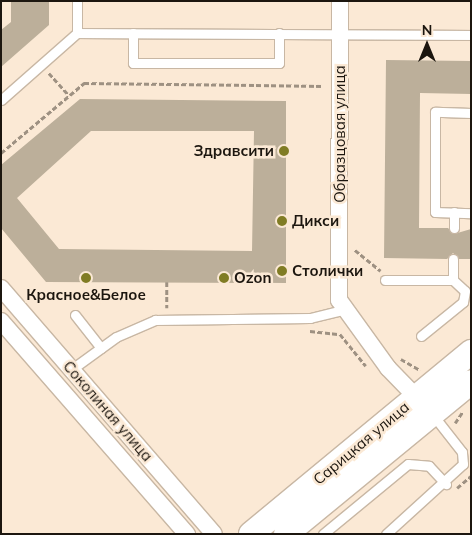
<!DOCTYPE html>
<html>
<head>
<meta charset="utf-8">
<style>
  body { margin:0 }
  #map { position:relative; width:472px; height:535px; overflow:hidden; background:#fbe9d5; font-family:Mulish,sans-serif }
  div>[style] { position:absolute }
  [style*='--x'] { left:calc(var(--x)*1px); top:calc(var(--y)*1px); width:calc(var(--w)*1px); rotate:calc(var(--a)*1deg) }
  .building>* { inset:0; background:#bcaf9a }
  .path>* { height:2.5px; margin-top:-1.25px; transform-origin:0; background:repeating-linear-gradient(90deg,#9e9182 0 5px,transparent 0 7.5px) }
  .roads { filter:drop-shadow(1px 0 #c8b7a4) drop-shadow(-1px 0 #c8b7a4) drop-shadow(0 1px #c8b7a4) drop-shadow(0 -1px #c8b7a4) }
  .lane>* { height:9px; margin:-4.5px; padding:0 4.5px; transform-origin:4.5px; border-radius:4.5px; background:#fff }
  .street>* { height:16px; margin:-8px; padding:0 8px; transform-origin:8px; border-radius:8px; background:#fff }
  .secondary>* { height:24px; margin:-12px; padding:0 12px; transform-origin:12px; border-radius:12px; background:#fff }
  .dots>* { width:14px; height:14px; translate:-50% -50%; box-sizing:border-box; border:2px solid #fbe9d5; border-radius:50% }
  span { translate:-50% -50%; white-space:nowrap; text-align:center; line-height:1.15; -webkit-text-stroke:5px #fbe9d5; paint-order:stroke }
  .street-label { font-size:15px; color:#1c160f }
  .poi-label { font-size:15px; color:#1c160f; font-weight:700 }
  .right { translate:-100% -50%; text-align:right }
  .left { translate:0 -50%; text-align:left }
  .frame { position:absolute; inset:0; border:2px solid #1c160f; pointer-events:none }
  .north { position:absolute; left:402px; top:20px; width:50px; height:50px; -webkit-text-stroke:4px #fbe9d5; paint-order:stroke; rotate:0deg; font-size:14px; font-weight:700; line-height:20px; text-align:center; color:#1c160f }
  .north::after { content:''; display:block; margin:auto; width:18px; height:22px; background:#1c160f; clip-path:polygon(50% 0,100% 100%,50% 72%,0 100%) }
</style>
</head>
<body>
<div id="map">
  <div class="building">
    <div style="clip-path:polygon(11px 1px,49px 1px,49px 25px,1px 67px,1px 30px,11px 22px)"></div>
    <div style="clip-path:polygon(386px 60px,471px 61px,471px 94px,420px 93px,419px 228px,448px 228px,454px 234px,471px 229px,471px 259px,459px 259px,453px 253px,447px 259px,384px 258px)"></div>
    <div style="clip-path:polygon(evenodd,80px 99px,286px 101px,286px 283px,46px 282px,1px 228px,1px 165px,80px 99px,91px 131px,254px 131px,252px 251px,59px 249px,17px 198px,91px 131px)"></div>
  </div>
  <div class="path">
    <div style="--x:49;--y:73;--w:30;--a:48"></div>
    <div style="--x:1;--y:153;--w:109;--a:-40.1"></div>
    <div style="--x:84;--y:83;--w:239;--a:0.7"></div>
    <div style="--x:355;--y:250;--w:33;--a:39"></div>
    <div style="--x:167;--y:282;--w:26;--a:90"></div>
    <div style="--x:310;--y:331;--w:30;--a:6"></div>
    <div style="--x:340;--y:334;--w:41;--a:50.9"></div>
    <div style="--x:401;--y:359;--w:22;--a:30"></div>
    <div style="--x:455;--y:423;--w:14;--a:-56"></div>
    <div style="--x:457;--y:488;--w:18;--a:-41"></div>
  </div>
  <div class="roads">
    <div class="lane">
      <div style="--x:77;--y:1;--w:32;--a:90"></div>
      <div style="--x:133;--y:33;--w:30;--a:90"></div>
      <div style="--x:133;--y:63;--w:146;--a:0"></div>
      <div style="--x:279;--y:63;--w:30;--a:-90"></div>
      <div style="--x:1;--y:100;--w:101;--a:-41.4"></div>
      <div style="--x:77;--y:33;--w:394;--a:0.3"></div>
      <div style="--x:471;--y:113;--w:36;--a:-178"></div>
      <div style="--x:435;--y:112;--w:100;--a:90"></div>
      <div style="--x:435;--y:212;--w:36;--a:2"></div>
      <div style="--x:454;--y:228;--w:16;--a:-90"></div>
      <div style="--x:385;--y:280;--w:68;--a:0"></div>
      <div style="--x:453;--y:280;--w:16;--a:43"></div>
      <div style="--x:465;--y:291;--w:11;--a:100"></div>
      <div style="--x:463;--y:302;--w:54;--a:141"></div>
      <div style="--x:453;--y:280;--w:21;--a:-90"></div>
      <div style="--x:75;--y:315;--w:42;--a:51.8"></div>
      <div style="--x:72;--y:369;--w:54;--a:-36"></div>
      <div style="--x:116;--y:337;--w:43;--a:-23.6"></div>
      <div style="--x:155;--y:320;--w:155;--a:-0.7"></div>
      <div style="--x:310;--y:318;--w:34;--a:-14"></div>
      <div style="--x:323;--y:534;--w:110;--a:-39.5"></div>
      <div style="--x:408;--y:464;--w:21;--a:5"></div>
      <div style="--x:429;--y:466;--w:25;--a:47"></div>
      <div style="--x:386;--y:534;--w:104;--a:-42.3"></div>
      <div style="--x:463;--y:464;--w:12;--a:-95"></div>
      <div style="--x:462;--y:452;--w:47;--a:-128.1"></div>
    </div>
    <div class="street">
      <div style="--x:340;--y:1;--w:299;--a:90.2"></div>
      <div style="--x:339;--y:300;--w:84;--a:54.2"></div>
      <div style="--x:388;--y:368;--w:50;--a:45.8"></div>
      <div style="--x:1;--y:288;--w:325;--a:49.1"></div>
      <div style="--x:1;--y:321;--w:283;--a:48.9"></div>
    </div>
    <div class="secondary">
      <div style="--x:251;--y:534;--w:286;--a:-39.6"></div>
      <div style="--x:286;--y:534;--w:239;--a:-39.4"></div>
    </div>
  </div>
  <div class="dots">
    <div style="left:284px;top:151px;background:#807c24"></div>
    <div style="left:282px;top:221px;background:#807c24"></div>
    <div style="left:282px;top:271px;background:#807c24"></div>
    <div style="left:86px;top:278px;background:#807c24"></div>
    <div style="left:224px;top:278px;background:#807c24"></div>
  </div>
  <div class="street-label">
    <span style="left:340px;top:134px;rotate:-90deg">Образцовая улица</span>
    <span style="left:108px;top:411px;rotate:49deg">Соколиная улица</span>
    <span style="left:361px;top:443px;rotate:-40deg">Сарицкая улица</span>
  </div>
  <div class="poi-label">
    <span class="right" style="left:274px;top:151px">Здравсити</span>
    <span class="left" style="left:292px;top:221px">Дикси</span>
    <span class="left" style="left:292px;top:271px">Столички</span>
    <span class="left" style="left:234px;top:278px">Ozon</span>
    <span style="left:86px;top:295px">Красное&amp;Белое</span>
  </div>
  <div class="frame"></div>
  <div class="north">N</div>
</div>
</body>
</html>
